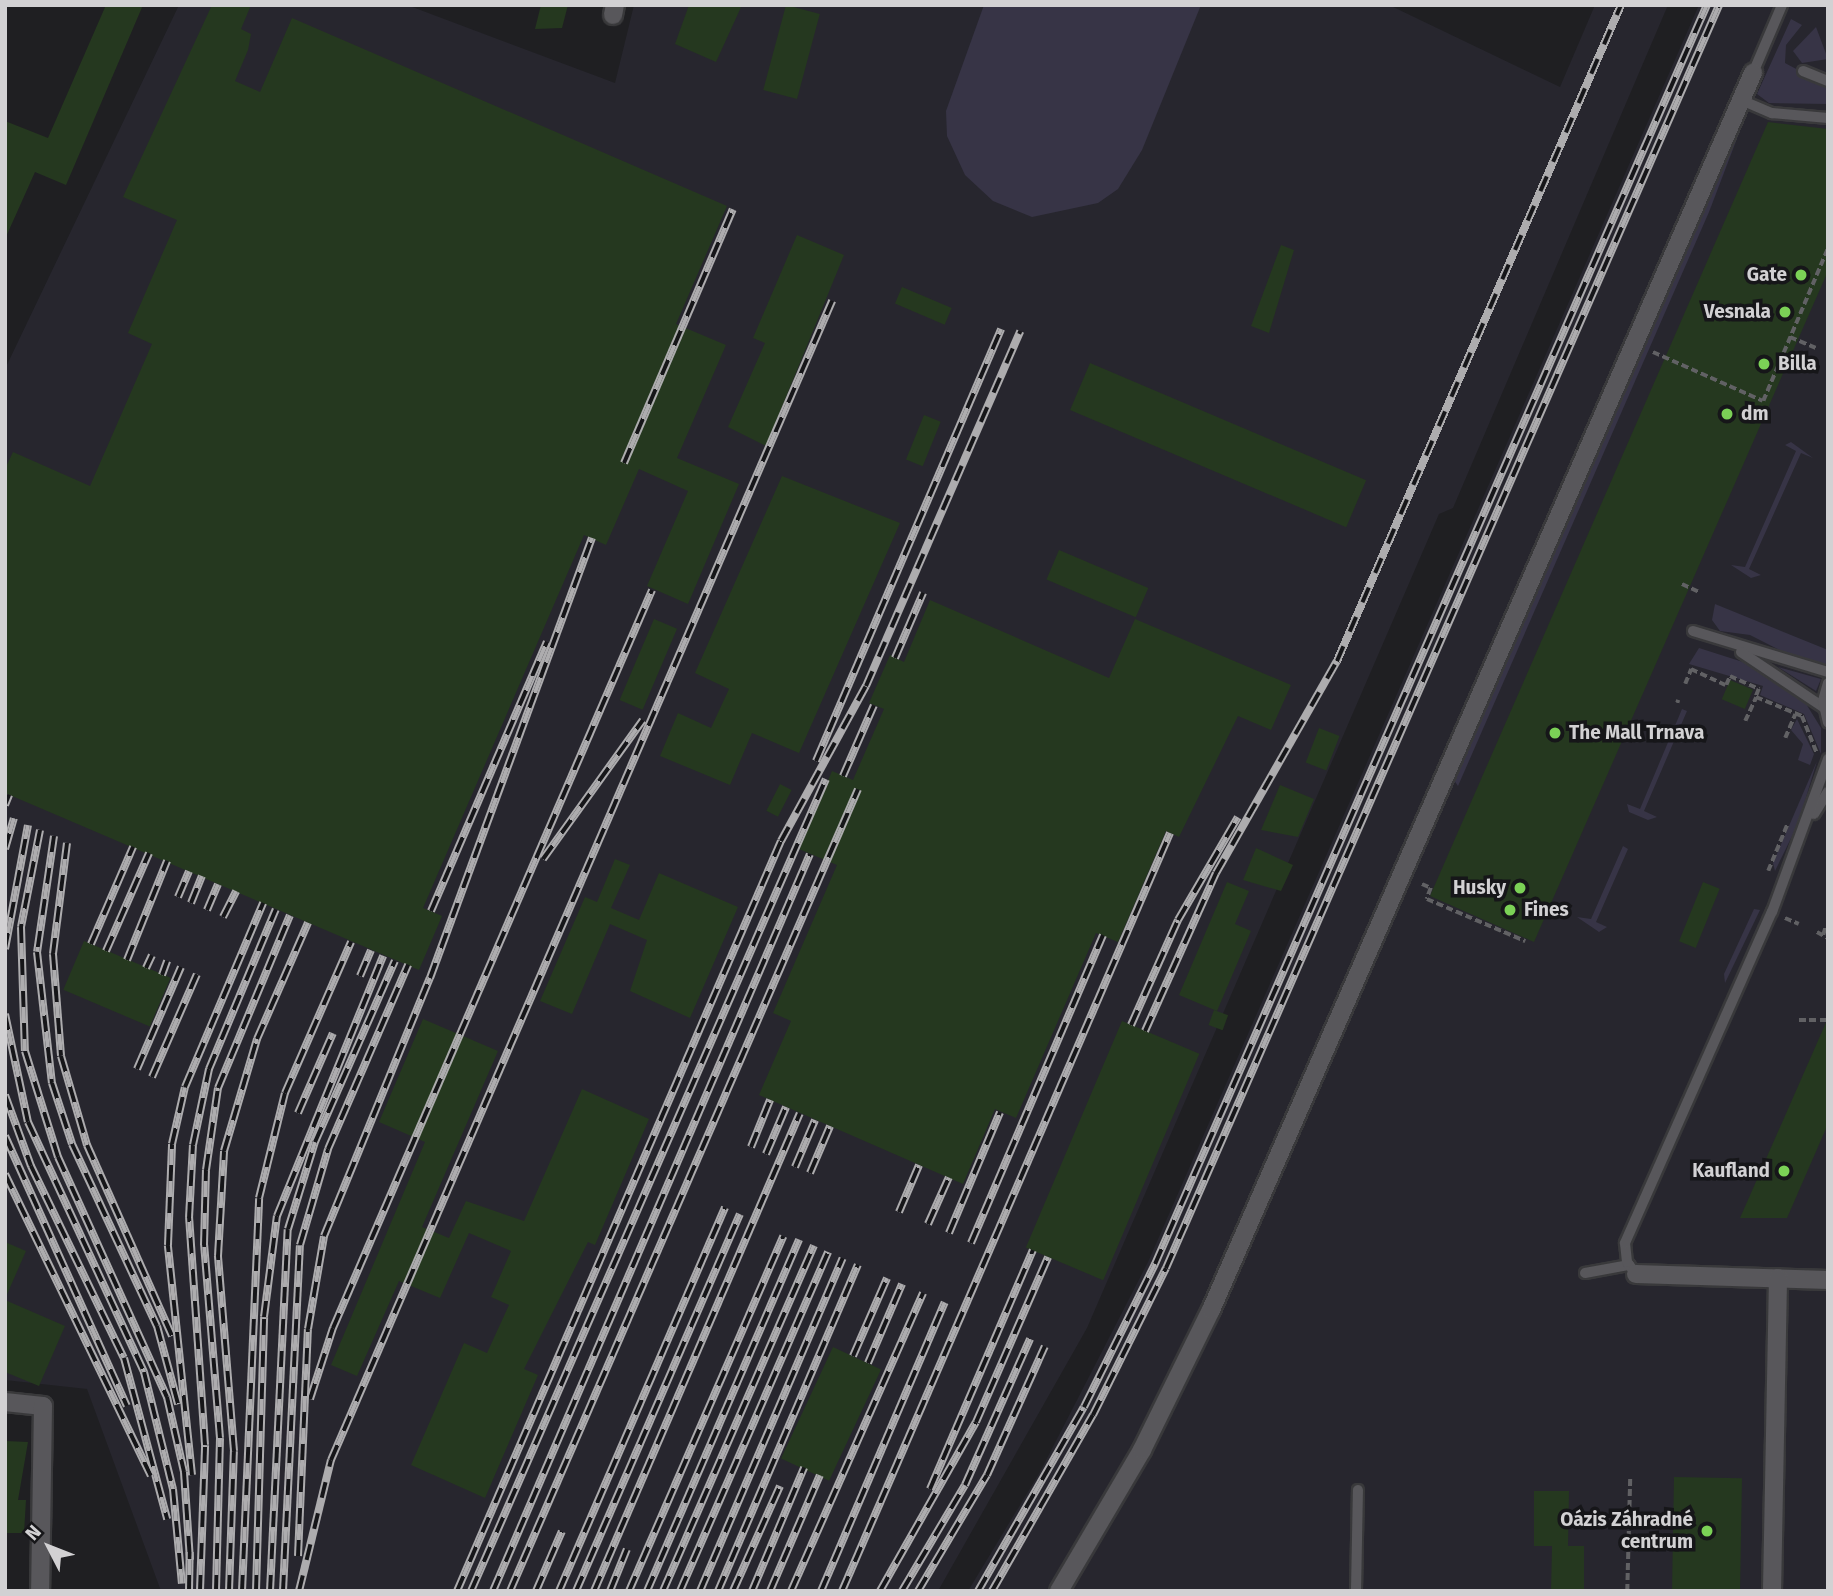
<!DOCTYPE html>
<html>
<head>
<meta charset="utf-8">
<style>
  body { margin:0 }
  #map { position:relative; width:1833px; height:1596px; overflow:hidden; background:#1f1f22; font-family:"Fira Sans",sans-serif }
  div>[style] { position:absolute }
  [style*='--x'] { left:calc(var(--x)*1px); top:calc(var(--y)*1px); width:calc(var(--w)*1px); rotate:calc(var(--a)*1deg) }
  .built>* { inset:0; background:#27262e }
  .green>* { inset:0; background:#373446 }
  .building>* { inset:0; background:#25381f; transform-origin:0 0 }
  .path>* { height:3.5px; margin-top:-1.75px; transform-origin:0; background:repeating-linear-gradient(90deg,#616164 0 7px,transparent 0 10.5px) }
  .roads { filter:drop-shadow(2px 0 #39393b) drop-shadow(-2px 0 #39393b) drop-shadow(0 2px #39393b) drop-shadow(0 -2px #39393b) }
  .service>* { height:10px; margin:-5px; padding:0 5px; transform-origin:5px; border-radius:5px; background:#58575b }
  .minor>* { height:18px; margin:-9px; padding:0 9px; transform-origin:9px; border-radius:9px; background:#58575b }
  .rail>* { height:8px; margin-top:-4px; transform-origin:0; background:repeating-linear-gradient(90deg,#161619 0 16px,#adacae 0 32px); box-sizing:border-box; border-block:2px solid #adacae }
  .dots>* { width:19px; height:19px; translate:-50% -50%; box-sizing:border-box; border:4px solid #161619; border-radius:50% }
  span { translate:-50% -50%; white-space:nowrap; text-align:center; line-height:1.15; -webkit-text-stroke:7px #161619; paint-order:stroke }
  .poi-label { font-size:19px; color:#d2d1d3; font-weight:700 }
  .right { translate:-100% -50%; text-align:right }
  .left { translate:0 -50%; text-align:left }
  .frame { position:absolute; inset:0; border:7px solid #d2d1d3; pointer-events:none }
  .north { position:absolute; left:14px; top:1512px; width:70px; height:70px; -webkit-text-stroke:5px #161619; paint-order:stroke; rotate:312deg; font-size:19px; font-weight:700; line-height:28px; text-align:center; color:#d2d1d3 }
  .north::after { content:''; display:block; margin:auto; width:24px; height:32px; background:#d2d1d3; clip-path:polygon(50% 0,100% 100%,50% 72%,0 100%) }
</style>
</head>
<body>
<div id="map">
  <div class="built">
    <div style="clip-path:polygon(179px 5px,407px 5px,615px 83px,634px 5px,1389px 5px,1560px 87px,1595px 5px,1668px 5px,1453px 508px,1439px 514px,1087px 1328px,938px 1591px,161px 1591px,87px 1389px,5px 1380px,5px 369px)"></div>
    <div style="clip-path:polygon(1699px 5px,1828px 5px,1828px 1591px,968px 1591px,1040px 1472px,1148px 1262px)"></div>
  </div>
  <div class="green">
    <div style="clip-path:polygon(984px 5px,1201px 5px,1142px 150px,1118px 189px,1098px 203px,1032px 217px,993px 201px,965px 175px,947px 136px,946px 111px)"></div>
    <div style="clip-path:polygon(1791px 19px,1802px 25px,1786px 45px,1785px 63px,1828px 86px,1828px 104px,1769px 103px,1757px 94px)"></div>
    <div style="clip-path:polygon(1816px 27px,1828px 59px,1802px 63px,1793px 51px)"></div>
    <div style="clip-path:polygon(1741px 128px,1709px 212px,1458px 786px,1454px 780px)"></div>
    <div style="clip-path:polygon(1791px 442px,1813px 458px,1801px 453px,1749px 569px,1761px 575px,1751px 578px,1731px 565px,1745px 567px,1796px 451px,1785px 445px)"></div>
    <div style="clip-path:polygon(1715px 604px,1828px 650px,1828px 666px,1799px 660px,1750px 635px,1720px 631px,1712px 620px)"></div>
    <div style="clip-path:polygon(1699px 648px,1746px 663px,1800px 694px,1821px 728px,1821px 754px,1804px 714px,1760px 695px,1763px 686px,1689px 664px)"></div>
    <div style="clip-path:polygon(1778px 667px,1821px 679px,1816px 691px)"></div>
    <div style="clip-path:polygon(1682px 709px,1687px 711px,1644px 811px,1657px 817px,1648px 820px,1629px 812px,1627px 804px,1640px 809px)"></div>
    <div style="clip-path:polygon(1797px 719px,1814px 754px,1810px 765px,1798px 760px,1803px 744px,1791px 730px)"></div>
    <div style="clip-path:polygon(1817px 761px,1798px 824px,1775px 871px,1773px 863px)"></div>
    <div style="clip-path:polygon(1623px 846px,1628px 849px,1596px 922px,1607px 927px,1599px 932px,1577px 917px,1591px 919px)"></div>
    <div style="clip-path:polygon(1754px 909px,1760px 910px,1725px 983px,1724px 974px)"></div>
  </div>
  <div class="building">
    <div style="clip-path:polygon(106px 5px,143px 5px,66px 185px,35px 172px,5px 239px,5px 121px,48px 138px)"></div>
    <div style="clip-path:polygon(212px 5px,251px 5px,241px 29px,251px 34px,248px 50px,235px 81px,260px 92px,292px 18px,727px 206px,676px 324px,726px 345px,677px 458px,739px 484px,688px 604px,647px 586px,688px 491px,639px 469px,606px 545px,584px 535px,423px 908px,442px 916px,419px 970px,5px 793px,5px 469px,13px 452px,90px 486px,152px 344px,128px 333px,177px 220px,123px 197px)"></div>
    <div style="clip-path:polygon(541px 5px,568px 5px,562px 28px,535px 29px)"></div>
    <div style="clip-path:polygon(689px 5px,742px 5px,716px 62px,675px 44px)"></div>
    <div style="left:786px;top:5px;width:35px;height:88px;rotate:15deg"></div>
    <div style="clip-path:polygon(1768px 122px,1828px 129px,1828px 271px,1534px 942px,1430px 896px)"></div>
    <div style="clip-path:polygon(797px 235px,844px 255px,766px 446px,728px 427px,765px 343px,753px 338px)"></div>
    <div style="clip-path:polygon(1281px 245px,1294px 250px,1269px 333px,1251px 326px)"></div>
    <div style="left:902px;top:287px;width:54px;height:18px;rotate:23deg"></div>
    <div style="left:1090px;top:363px;width:300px;height:51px;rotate:23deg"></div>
    <div style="left:924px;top:415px;width:18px;height:48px;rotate:22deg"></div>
    <div style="clip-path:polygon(782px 476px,900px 523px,799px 753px,752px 733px,730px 785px,660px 756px,678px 713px,711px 728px,729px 689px,695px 673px)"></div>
    <div style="left:1059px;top:550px;width:97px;height:32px;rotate:23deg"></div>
    <div style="clip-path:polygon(930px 600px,1109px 678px,1135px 619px,1291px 685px,1271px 730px,1238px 716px,1179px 837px,1166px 831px,1118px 942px,1096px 933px,1016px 1118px,995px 1109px,963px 1184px,759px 1095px,791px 1021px,773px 1013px,837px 865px,799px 849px,832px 771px,853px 780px,884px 709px,869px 703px,890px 655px,904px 662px)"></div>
    <div style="left:654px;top:619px;width:25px;height:88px;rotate:23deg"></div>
    <div style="left:1730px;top:680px;width:25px;height:21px;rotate:23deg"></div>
    <div style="left:1319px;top:728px;width:22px;height:37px;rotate:21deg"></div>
    <div style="left:780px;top:784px;width:13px;height:30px;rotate:27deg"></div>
    <div style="clip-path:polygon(1280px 785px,1314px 799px,1298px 837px,1261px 830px)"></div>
    <div style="clip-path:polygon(1256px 848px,1293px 865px,1281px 891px,1243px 880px)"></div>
    <div style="clip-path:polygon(615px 859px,630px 865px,611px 908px,639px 920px,659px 873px,738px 907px,690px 1018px,630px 991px,647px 940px,610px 924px,572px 1014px,540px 1001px,585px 897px,597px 902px)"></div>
    <div style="clip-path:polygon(1227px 882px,1249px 891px,1235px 924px,1251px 931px,1217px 1011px,1179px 995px)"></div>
    <div style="left:1703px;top:882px;width:18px;height:64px;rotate:22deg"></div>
    <div style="left:84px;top:941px;width:94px;height:53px;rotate:23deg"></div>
    <div style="left:1214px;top:1010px;width:15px;height:16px;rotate:20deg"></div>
    <div style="clip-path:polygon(1828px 1018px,1828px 1124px,1787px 1218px,1740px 1218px)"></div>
    <div style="clip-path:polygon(423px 1019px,498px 1051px,422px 1227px,449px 1238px,466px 1201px,524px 1221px,582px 1089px,649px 1119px,595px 1245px,588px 1242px,524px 1369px,538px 1375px,485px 1498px,411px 1465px,464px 1343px,487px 1353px,509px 1305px,491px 1297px,511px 1251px,469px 1233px,440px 1298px,399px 1281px,357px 1376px,331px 1365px,425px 1142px,379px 1122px)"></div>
    <div style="left:1122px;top:1021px;width:84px;height:246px;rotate:23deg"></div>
    <div style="clip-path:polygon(5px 1242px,26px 1251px,5px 1299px)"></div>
    <div style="clip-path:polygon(5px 1300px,65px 1326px,39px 1386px,5px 1372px)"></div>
    <div style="left:833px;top:1347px;width:53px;height:123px;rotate:25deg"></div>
    <div style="clip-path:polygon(5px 1441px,28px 1442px,18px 1500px,26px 1500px,24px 1533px,5px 1533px)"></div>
    <div style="left:1674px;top:1477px;width:68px;height:114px;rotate:1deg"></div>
    <div style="clip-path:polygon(1534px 1491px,1569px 1491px,1568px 1546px,1584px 1546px,1584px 1591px,1551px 1591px,1552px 1546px,1534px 1546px)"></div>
  </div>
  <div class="path">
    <div style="--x:1790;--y:337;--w:28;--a:23"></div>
    <div style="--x:1653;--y:352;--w:120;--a:24"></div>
    <div style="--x:1763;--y:401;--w:166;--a:-67"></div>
    <div style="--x:1682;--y:584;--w:19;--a:25"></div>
    <div style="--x:1685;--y:684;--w:16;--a:-68"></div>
    <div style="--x:1691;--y:669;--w:38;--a:25"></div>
    <div style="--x:1726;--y:685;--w:10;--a:-66"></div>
    <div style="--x:1730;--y:676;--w:32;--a:24"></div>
    <div style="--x:1759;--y:689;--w:9;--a:111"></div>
    <div style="--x:1756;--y:697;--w:50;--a:22.4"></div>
    <div style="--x:1802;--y:716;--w:40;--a:68"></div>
    <div style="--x:1677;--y:703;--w:3;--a:-72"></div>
    <div style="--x:1745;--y:721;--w:26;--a:-65"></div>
    <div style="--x:1785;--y:738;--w:26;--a:-67"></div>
    <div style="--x:1768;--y:871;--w:50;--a:-67.6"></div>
    <div style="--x:1422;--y:884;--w:10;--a:24"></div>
    <div style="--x:1431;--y:888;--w:12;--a:110"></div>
    <div style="--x:1427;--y:899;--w:107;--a:23.2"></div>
    <div style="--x:1785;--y:918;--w:15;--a:23"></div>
    <div style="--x:1817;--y:932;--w:13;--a:29"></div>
    <div style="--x:1823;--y:935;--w:10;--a:-73"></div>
    <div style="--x:1799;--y:1020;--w:29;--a:0"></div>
    <div style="--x:1627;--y:1591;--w:115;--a:-88.5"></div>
  </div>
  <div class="roads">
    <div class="service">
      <div style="--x:1803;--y:71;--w:27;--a:22"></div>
      <div style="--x:1753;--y:73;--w:74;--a:-66.9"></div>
      <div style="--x:1741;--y:100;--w:34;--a:23"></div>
      <div style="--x:1772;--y:113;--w:56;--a:5.1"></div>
      <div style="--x:1693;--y:631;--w:141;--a:16.9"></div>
      <div style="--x:1741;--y:652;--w:99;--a:33.9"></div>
      <div style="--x:1828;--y:683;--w:19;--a:106"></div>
      <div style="--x:1823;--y:701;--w:22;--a:77"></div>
      <div style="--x:1814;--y:814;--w:26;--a:-58"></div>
      <div style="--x:1585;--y:1273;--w:45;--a:-10.3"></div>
      <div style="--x:1636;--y:1274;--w:15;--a:-127"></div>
      <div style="--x:1627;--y:1262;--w:19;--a:-96"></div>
      <div style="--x:1625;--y:1243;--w:362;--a:-66.1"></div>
      <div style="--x:1772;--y:912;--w:163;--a:-69.9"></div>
      <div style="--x:1356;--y:1591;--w:101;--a:-88.9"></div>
    </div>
    <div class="minor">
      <div style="--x:613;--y:15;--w:10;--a:-79"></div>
      <div style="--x:1636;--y:1274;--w:192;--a:1.8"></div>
      <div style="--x:5;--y:1402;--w:38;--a:6"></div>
      <div style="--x:43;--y:1406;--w:185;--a:90.9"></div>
      <div style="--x:1059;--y:1591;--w:164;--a:-59.5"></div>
      <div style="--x:1142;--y:1450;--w:156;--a:-63.8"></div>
      <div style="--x:1211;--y:1310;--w:1351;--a:-66.34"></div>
      <div style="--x:1772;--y:1591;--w:313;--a:-88.9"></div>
    </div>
  </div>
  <div class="rail">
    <div style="--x:624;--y:463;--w:276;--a:-66.8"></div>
    <div style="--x:895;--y:658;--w:71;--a:-66.7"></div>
    <div style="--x:816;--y:761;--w:470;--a:-66.8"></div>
    <div style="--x:843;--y:776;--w:77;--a:-66.4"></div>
    <div style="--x:5;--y:805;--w:11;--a:-68"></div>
    <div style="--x:40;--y:830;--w:99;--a:101.1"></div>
    <div style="--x:21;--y:927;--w:124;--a:88.2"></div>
    <div style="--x:25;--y:1051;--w:111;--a:72.7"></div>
    <div style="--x:58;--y:1157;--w:264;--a:65.6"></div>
    <div style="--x:167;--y:1397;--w:77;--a:77.2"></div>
    <div style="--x:184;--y:1472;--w:88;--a:86.1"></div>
    <div style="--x:54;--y:836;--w:117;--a:98.3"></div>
    <div style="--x:37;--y:952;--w:132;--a:83.5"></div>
    <div style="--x:52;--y:1083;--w:64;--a:71.8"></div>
    <div style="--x:72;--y:1144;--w:201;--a:65"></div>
    <div style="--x:157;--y:1326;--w:81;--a:74.9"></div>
    <div style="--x:67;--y:843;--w:112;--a:97.2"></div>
    <div style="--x:53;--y:954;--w:102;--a:85.5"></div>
    <div style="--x:61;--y:1056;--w:93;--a:73.7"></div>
    <div style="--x:87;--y:1145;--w:209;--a:66"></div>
    <div style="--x:5;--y:849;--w:32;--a:-74"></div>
    <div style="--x:543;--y:859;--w:171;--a:-54.3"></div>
    <div style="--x:178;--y:897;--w:28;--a:-67"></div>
    <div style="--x:191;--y:903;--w:29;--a:-68"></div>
    <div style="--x:207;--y:910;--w:28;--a:-67"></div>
    <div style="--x:431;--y:911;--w:293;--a:-66.7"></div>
    <div style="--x:223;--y:917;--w:29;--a:-63"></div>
    <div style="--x:91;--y:944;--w:106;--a:-66.6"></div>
    <div style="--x:5;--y:949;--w:126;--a:-79.5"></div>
    <div style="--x:106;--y:951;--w:107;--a:-66.3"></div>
    <div style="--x:127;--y:960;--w:107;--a:-68"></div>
    <div style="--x:146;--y:968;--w:14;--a:-65"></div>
    <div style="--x:162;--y:975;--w:15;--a:-70"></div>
    <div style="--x:360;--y:976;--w:28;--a:-67"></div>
    <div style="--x:5;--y:1014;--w:110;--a:78"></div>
    <div style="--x:28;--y:1122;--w:276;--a:65.1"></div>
    <div style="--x:144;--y:1372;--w:121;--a:76.1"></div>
    <div style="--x:173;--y:1489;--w:95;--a:84.6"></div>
    <div style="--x:1131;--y:1025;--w:115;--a:-65.9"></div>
    <div style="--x:1178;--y:920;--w:119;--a:-59.8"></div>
    <div style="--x:1145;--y:1031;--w:173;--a:-65.8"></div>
    <div style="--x:1216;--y:873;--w:244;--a:-60.3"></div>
    <div style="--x:1337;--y:661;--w:715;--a:-66.59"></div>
    <div style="--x:137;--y:1069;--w:111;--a:-66.7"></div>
    <div style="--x:152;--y:1077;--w:112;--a:-66.4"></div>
    <div style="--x:5;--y:1095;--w:76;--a:69.9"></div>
    <div style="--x:31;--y:1166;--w:213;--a:64.2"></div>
    <div style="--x:124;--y:1358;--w:167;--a:75"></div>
    <div style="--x:298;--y:1113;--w:87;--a:-66.4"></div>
    <div style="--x:5;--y:1136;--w:296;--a:65.7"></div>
    <div style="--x:751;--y:1147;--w:51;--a:-68"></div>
    <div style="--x:766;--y:1154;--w:51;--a:-66.9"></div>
    <div style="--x:795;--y:1167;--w:51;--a:-66.9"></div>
    <div style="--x:810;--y:1173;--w:51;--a:-66.9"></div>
    <div style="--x:5;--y:1174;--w:335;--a:64.2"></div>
    <div style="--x:899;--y:1212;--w:51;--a:-66.9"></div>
    <div style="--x:928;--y:1224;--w:51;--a:-65.9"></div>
    <div style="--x:949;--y:1233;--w:131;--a:-67.1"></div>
    <div style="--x:971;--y:1243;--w:335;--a:-66.8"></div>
    <div style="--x:853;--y:1356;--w:85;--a:-66.4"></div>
    <div style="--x:868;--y:1363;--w:86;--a:-66.7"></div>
    <div style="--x:310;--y:1399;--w:75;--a:-72.1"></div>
    <div style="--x:333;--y:1328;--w:804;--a:-66.62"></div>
    <div style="--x:192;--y:1475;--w:231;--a:-96"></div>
    <div style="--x:168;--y:1245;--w:101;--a:-87.7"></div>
    <div style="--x:172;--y:1144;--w:58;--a:-77.2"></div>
    <div style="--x:185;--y:1087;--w:200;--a:-67"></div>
    <div style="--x:930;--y:1489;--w:260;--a:-66.7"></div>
    <div style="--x:298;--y:1556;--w:227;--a:-87.5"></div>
    <div style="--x:308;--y:1329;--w:94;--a:-80.2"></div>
    <div style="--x:324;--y:1236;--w:279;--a:-67.7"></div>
    <div style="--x:430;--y:978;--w:469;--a:-69.8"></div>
    <div style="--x:189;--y:1591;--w:39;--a:-89"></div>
    <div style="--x:200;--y:1591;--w:146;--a:-88"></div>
    <div style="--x:205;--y:1445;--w:228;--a:-94"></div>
    <div style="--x:189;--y:1218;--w:73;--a:-86.9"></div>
    <div style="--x:193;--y:1145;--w:78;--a:-78.1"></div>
    <div style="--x:209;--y:1069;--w:173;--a:-67.3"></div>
    <div style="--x:216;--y:1591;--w:153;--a:-88.5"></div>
    <div style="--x:220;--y:1438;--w:194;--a:-94.7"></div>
    <div style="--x:204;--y:1245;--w:75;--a:-88.5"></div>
    <div style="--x:206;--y:1170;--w:83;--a:-81.7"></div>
    <div style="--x:218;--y:1088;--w:187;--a:-67.4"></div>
    <div style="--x:229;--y:1591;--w:140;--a:-88"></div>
    <div style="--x:234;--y:1451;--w:196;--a:-94.7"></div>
    <div style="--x:218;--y:1256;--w:105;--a:-86.7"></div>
    <div style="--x:224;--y:1151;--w:117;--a:-73.6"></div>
    <div style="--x:257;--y:1039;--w:127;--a:-66.3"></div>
    <div style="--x:242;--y:1591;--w:393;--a:-87.5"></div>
    <div style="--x:259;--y:1198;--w:108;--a:-76.1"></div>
    <div style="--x:285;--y:1093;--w:165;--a:-66.4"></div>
    <div style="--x:256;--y:1591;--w:274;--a:-88.3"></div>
    <div style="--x:264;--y:1317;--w:102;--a:-82.7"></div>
    <div style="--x:277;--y:1216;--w:281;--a:-67.8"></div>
    <div style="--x:270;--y:1591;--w:362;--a:-87.2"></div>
    <div style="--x:288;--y:1229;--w:91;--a:-72.8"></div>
    <div style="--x:315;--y:1142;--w:198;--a:-66.2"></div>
    <div style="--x:283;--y:1591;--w:346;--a:-87.2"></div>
    <div style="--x:300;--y:1245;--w:100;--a:-73.7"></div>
    <div style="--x:328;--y:1149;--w:201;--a:-66.5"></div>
    <div style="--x:299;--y:1591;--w:135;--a:-76.3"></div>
    <div style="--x:331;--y:1460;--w:1263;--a:-66.62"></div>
    <div style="--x:457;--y:1591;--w:817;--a:-66.64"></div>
    <div style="--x:781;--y:841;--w:177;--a:-61.3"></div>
    <div style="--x:866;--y:686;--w:387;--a:-66.5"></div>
    <div style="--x:471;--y:1591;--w:886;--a:-66.39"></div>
    <div style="--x:493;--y:1591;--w:802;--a:-66.73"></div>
    <div style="--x:510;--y:1591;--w:874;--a:-66.54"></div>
    <div style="--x:536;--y:1591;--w:65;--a:-66.6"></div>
    <div style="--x:559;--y:1591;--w:418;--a:-66.6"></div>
    <div style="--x:576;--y:1591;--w:411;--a:-66.5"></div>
    <div style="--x:594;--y:1591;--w:520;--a:-66.69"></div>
    <div style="--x:610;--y:1591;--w:45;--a:-68"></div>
    <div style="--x:629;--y:1591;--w:387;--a:-66.5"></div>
    <div style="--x:647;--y:1591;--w:383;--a:-66.6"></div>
    <div style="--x:663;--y:1591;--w:377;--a:-66.4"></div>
    <div style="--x:680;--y:1591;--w:370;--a:-66.4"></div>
    <div style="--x:700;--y:1591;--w:362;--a:-66.8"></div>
    <div style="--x:718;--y:1591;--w:355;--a:-66.8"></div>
    <div style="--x:733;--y:1591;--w:115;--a:-65.9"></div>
    <div style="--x:752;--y:1591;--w:134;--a:-67.1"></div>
    <div style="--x:770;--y:1591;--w:126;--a:-66.7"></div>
    <div style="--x:791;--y:1591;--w:326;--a:-66.1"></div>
    <div style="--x:821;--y:1591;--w:314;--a:-66.8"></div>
    <div style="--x:842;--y:1591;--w:826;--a:-66.6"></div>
    <div style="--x:880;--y:1591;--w:194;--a:-60.4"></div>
    <div style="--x:976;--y:1422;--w:180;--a:-66.4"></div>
    <div style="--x:902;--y:1591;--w:123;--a:-59.3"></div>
    <div style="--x:965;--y:1485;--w:160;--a:-66"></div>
    <div style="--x:918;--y:1591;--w:135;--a:-59.3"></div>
    <div style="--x:987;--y:1475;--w:141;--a:-65.8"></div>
    <div style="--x:978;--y:1591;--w:212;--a:-60.1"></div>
    <div style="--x:1084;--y:1407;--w:160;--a:-63.6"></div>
    <div style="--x:1155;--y:1264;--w:1375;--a:-66.33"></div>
    <div style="--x:992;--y:1591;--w:203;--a:-60.2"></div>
    <div style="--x:1093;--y:1415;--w:164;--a:-63.6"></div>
    <div style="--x:1166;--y:1268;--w:1379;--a:-66.35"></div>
  </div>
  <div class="dots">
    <div style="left:1801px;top:275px;background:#7bd156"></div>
    <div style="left:1785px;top:312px;background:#7bd156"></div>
    <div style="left:1764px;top:364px;background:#7bd156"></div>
    <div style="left:1727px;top:414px;background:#7bd156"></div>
    <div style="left:1555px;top:733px;background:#7bd156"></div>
    <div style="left:1520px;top:888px;background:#7bd156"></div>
    <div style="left:1510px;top:910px;background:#7bd156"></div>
    <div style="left:1784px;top:1171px;background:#7bd156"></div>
    <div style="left:1707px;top:1531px;background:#7bd156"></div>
  </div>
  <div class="poi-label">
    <span class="right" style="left:1787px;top:275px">Gate</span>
    <span class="right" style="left:1771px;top:312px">Vesnala</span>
    <span class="left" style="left:1778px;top:364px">Billa</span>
    <span class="left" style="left:1741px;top:414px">dm</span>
    <span class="left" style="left:1569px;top:733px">The Mall Trnava</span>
    <span class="right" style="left:1506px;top:888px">Husky</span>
    <span class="left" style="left:1524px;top:910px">Fines</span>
    <span class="right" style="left:1770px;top:1171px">Kaufland</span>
    <span class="right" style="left:1693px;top:1531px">Oázis Záhradné<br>centrum</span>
  </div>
  <div class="frame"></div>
  <div class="north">N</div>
</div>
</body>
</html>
